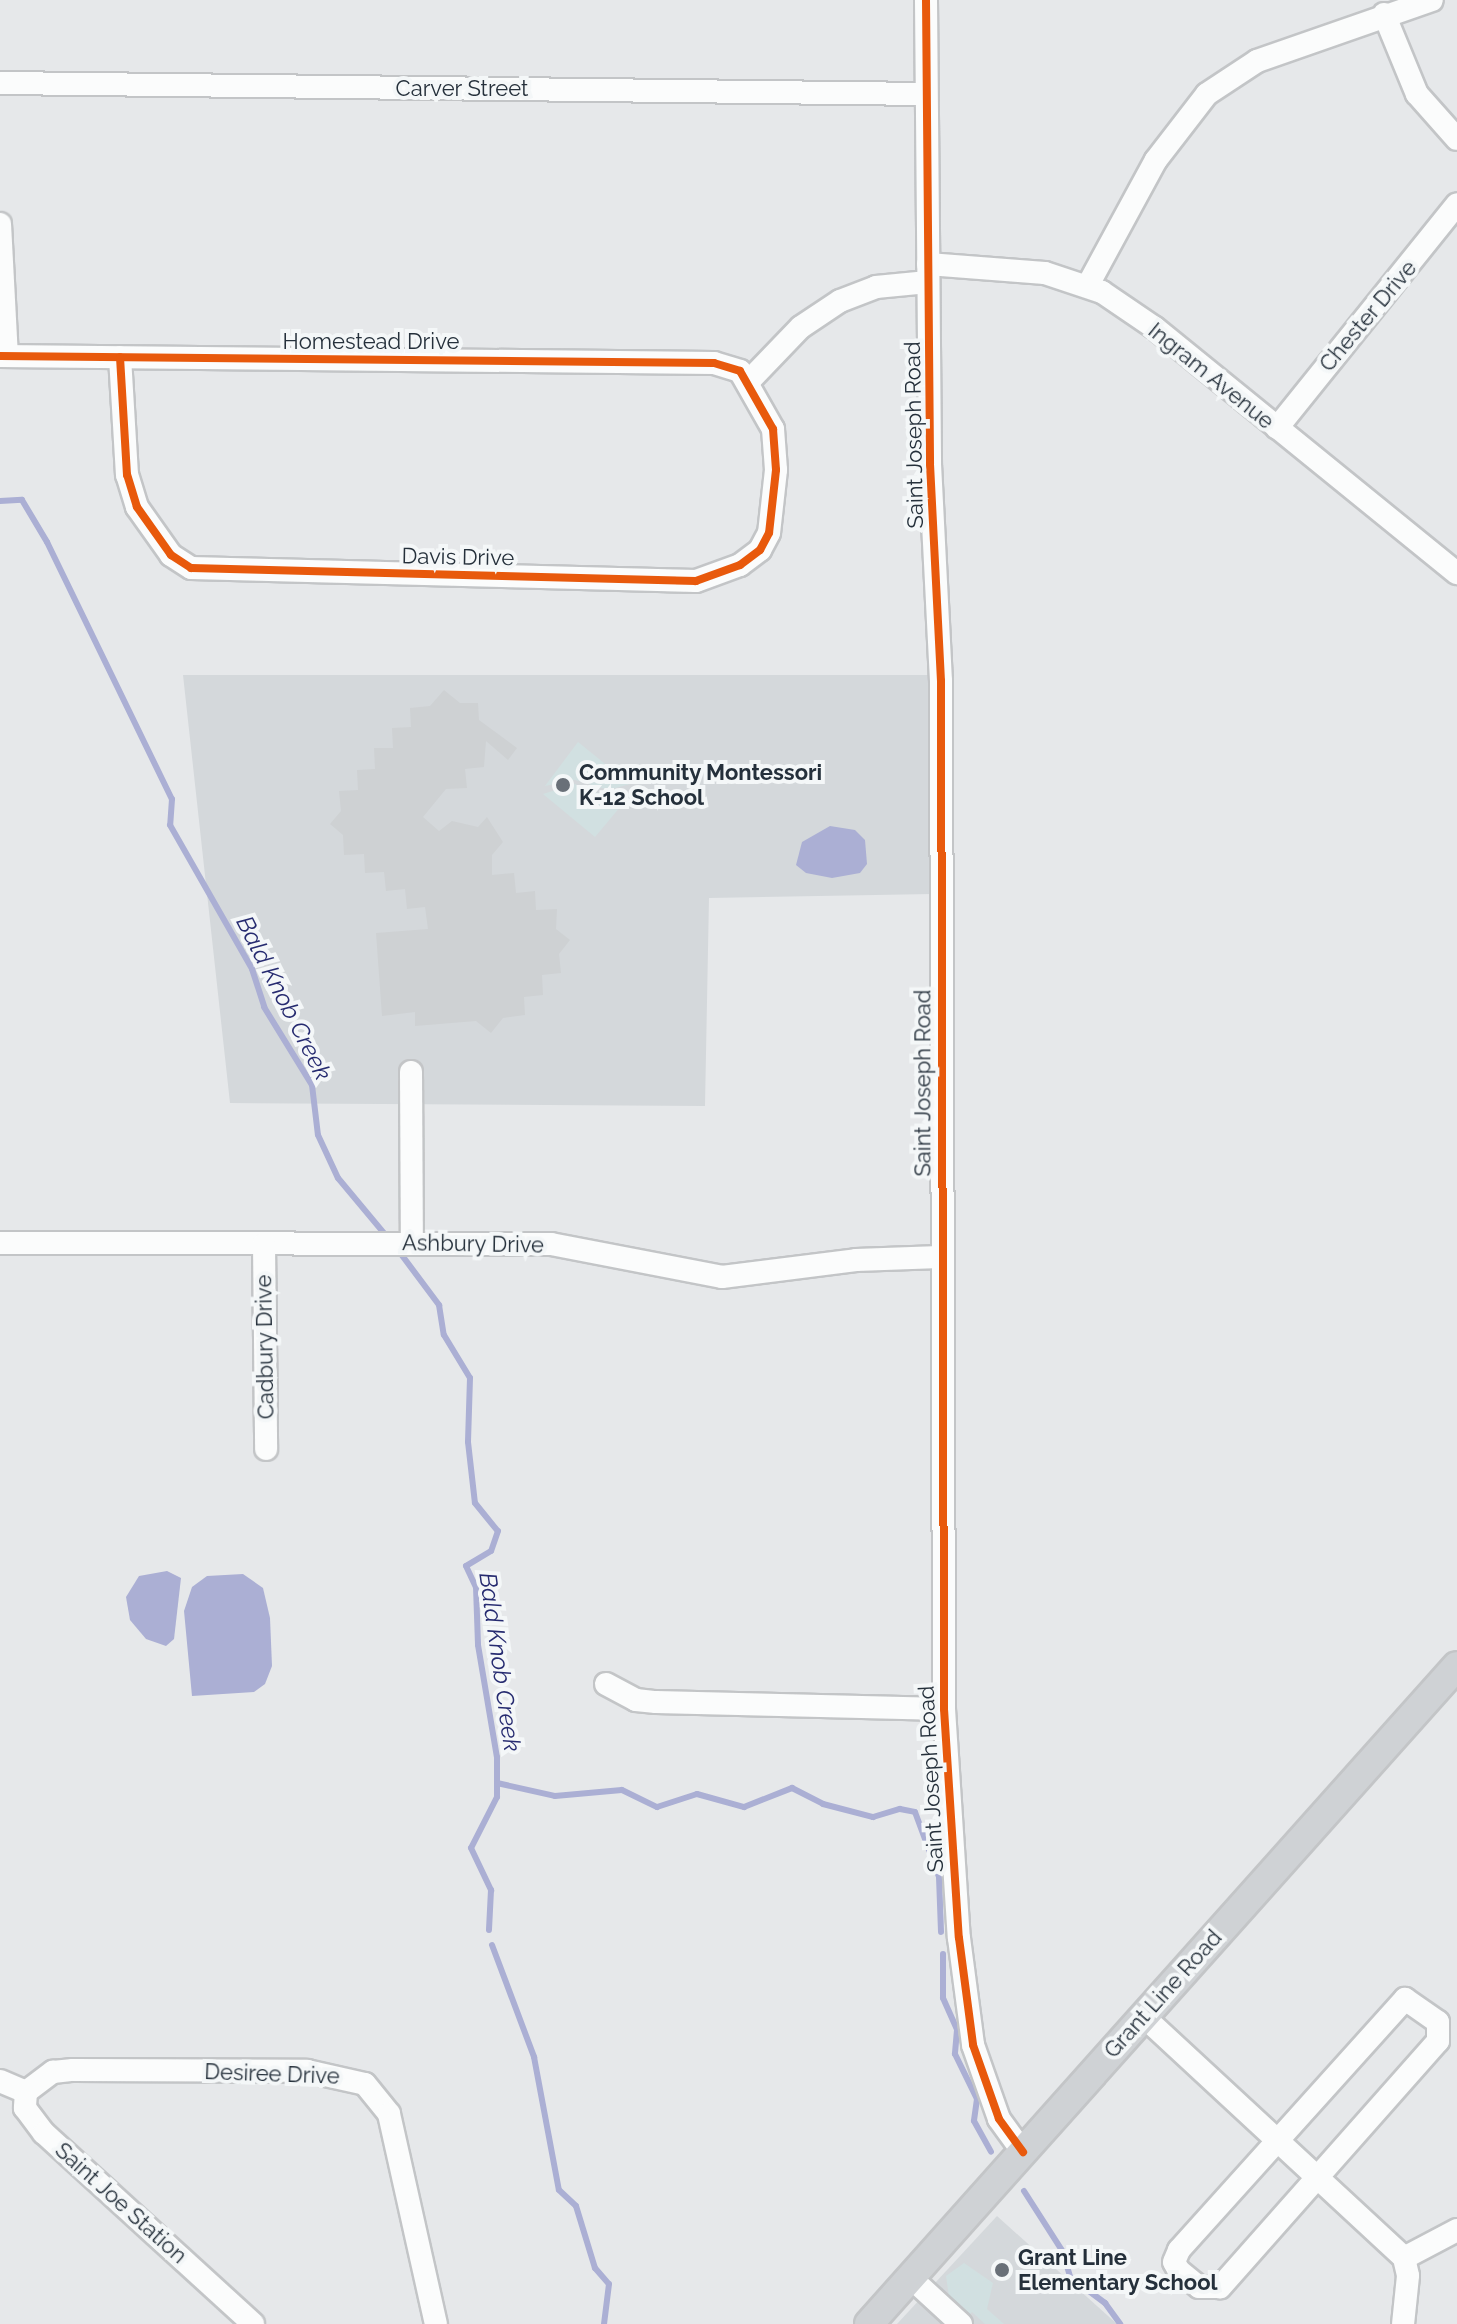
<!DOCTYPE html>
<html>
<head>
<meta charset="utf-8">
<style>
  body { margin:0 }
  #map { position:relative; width:1457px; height:2324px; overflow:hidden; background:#e6e8ea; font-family:Raleway,sans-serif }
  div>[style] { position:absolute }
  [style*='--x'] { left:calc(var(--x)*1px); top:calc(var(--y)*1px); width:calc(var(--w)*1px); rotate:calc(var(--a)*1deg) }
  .built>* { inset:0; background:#d4d8db }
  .green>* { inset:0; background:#d1e0e1 }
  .water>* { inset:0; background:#abafd4 }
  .stream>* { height:6px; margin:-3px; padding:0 3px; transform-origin:3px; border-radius:3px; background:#abafd4 }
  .building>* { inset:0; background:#ced1d3 }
  .roads { filter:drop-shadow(2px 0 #c3c5c7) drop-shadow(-2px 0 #c3c5c7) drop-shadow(0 2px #c3c5c7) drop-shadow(0 -2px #c3c5c7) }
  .minor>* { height:22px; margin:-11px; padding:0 11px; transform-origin:11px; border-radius:11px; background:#fbfcfc }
  .major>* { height:28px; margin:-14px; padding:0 14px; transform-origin:14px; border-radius:14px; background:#cfd2d5 }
  .cycleway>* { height:8px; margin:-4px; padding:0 4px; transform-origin:4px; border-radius:4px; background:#e8590c }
  .dots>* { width:22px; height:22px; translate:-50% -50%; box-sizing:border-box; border:4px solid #f4f7f8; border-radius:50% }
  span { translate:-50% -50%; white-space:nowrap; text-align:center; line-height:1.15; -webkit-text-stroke:8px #f4f7f8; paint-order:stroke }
  .street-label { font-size:22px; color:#25303b }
  .poi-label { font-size:22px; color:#25303b; font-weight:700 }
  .left { translate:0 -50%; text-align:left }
  .water-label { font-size:24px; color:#262b70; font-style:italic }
</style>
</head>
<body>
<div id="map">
  <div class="built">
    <div style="clip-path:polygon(183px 675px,929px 675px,932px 894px,709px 898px,705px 1106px,230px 1103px)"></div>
    <div style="clip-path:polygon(997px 2216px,1117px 2324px,897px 2324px)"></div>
  </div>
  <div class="green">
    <div style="clip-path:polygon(578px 742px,630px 784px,609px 790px,575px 780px,545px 786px)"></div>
    <div style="clip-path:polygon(575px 784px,600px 794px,631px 794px,595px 837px,543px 794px)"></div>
    <div style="clip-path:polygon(964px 2263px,993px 2283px,987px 2309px,1004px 2324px,985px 2324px,972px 2312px,968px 2316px,949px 2297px,946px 2276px)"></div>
  </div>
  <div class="water">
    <div style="clip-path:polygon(830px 826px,855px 830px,865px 840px,867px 864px,860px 873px,832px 878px,806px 873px,796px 865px,802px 842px)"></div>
    <div style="clip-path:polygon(167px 1571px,181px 1578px,174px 1639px,166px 1646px,146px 1639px,130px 1620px,126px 1597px,139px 1576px)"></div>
    <div style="clip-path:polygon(243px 1574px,263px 1588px,270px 1618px,272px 1666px,265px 1684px,254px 1692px,192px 1696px,184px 1611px,192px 1587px,207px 1576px)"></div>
  </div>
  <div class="stream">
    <div style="--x:0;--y:501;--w:22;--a:-3"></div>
    <div style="--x:22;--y:500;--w:49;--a:59.2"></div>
    <div style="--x:47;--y:542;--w:286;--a:64.1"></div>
    <div style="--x:172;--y:799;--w:26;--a:94"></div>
    <div style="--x:170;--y:825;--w:166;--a:60.3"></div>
    <div style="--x:252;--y:969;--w:40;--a:72"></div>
    <div style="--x:264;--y:1007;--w:92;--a:58.4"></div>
    <div style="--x:312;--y:1085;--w:50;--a:83.2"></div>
    <div style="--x:318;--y:1135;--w:47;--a:65.1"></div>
    <div style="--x:338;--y:1178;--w:78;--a:50.2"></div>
    <div style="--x:398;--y:1250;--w:69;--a:53.3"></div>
    <div style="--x:439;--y:1305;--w:30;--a:81"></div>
    <div style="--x:444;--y:1335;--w:50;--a:58.8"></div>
    <div style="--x:470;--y:1378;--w:64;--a:91.8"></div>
    <div style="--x:468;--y:1442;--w:61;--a:83.5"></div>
    <div style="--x:475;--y:1503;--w:36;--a:51"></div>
    <div style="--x:498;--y:1531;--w:21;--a:109"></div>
    <div style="--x:491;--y:1551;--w:29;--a:149"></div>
    <div style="--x:466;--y:1566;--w:23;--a:65"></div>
    <div style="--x:476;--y:1587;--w:58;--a:88"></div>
    <div style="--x:478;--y:1645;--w:114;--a:80.4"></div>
    <div style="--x:497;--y:1757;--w:40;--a:90"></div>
    <div style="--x:497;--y:1797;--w:57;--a:117"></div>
    <div style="--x:471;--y:1848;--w:47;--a:64.5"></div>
    <div style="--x:491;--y:1890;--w:40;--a:92.9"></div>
    <div style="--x:497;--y:1783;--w:59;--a:12.6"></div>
    <div style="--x:555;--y:1796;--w:67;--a:-5.1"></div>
    <div style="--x:622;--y:1790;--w:39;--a:26"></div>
    <div style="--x:657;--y:1807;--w:42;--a:-18"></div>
    <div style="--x:697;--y:1794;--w:49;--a:15.5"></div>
    <div style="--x:744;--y:1807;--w:52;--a:-21.6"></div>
    <div style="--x:792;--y:1788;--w:35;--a:27"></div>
    <div style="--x:823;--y:1804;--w:52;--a:14.6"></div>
    <div style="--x:873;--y:1817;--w:28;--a:-17"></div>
    <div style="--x:900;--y:1809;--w:15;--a:11"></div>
    <div style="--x:915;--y:1812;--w:69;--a:69.7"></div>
    <div style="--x:939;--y:1877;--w:55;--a:87.9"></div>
    <div style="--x:492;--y:1945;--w:120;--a:69.4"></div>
    <div style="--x:534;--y:2057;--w:135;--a:79.4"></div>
    <div style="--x:559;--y:2190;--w:23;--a:43"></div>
    <div style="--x:576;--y:2206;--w:65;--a:73"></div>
    <div style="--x:595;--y:2268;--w:21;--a:49"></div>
    <div style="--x:609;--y:2284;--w:40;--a:97.1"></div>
    <div style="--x:943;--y:1954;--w:44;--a:90"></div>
    <div style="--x:943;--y:1998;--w:35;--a:66"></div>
    <div style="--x:957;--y:2030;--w:24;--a:95"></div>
    <div style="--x:955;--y:2054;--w:50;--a:63.9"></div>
    <div style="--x:977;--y:2099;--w:22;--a:98"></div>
    <div style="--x:974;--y:2121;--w:35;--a:61"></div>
    <div style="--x:1024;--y:2191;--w:72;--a:57.4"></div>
    <div style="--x:1063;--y:2252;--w:26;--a:74"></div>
    <div style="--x:1070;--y:2277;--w:44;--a:36.6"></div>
    <div style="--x:1105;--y:2303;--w:26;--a:54"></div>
  </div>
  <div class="building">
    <div style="clip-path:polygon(444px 690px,460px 703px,478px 703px,479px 720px,517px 748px,508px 760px,486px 741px,484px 767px,465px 769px,467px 788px,446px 789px,423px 817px,439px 831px,452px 821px,478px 827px,487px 817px,503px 842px,492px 855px,492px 875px,514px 873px,516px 893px,535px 891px,536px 910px,557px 909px,556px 929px,570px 940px,559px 954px,561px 973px,542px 975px,543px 995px,524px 997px,525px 1015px,503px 1018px,491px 1033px,476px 1021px,415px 1026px,415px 1012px,382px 1016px,376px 933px,428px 929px,425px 907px,407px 909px,405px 889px,386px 891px,384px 872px,365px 873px,364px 854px,344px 855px,343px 835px,330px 824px,341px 811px,339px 791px,358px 790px,357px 770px,375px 769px,374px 748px,393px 748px,392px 728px,411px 727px,410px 708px,430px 706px)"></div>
  </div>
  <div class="roads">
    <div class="minor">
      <div style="--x:926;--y:0;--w:464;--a:89.5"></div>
      <div style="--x:930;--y:464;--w:217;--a:87.1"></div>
      <div style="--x:941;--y:681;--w:1028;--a:89.83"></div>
      <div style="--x:944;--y:1709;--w:229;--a:86.3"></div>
      <div style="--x:959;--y:1938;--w:108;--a:82.5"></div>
      <div style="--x:973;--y:2045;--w:78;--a:70.6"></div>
      <div style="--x:999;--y:2119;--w:41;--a:54"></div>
      <div style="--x:1384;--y:14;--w:87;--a:67.6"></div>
      <div style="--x:1417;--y:94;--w:60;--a:48.4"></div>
      <div style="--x:0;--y:83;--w:925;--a:0.68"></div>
      <div style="--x:0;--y:224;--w:132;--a:87"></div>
      <div style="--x:928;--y:264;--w:117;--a:4.4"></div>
      <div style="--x:1045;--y:273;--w:60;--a:18.4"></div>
      <div style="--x:1102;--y:292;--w:64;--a:34.2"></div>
      <div style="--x:1155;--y:328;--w:389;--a:39.1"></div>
      <div style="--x:1088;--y:285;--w:142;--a:-61.5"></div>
      <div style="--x:1156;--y:160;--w:83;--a:-52.3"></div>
      <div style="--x:1207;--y:94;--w:60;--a:-33.4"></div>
      <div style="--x:1257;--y:61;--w:185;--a:-19.2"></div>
      <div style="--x:0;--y:356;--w:714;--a:0.56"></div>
      <div style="--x:714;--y:363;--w:27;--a:17"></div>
      <div style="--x:740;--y:371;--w:67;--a:60.4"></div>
      <div style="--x:773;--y:429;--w:41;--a:85.8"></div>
      <div style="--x:776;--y:470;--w:63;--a:96.3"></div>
      <div style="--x:769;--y:533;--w:19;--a:118"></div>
      <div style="--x:760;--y:550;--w:25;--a:143"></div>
      <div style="--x:740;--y:565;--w:47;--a:160"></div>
      <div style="--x:696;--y:581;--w:505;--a:-178.53"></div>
      <div style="--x:191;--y:568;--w:24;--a:-147"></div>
      <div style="--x:171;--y:555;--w:59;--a:-125.3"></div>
      <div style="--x:137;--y:507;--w:34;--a:-107"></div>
      <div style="--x:127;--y:475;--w:118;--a:-93.4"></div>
      <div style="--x:748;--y:382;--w:76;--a:-46.1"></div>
      <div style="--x:801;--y:327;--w:47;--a:-33.7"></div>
      <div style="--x:840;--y:301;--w:39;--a:-21"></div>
      <div style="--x:876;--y:287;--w:52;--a:-5.5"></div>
      <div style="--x:1277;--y:428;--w:287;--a:-51.2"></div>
      <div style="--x:411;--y:1072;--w:172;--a:89.7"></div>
      <div style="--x:0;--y:1243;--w:551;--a:0.1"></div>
      <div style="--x:551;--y:1244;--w:174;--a:10.9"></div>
      <div style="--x:722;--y:1277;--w:135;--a:-7.2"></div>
      <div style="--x:856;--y:1260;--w:84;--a:-2"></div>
      <div style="--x:264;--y:1244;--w:205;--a:89.4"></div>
      <div style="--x:606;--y:1684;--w:34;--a:28"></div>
      <div style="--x:636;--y:1700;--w:20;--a:6"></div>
      <div style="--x:656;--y:1702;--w:288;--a:1.4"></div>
      <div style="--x:1405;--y:1999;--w:40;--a:34.9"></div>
      <div style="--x:1438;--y:2022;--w:19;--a:90"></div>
      <div style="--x:1438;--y:2041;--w:329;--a:131.5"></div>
      <div style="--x:1220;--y:2287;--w:21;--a:180"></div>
      <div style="--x:1199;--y:2287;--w:26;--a:-141"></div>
      <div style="--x:1179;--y:2271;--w:10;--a:-119"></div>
      <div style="--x:1174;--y:2262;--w:13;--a:-67"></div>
      <div style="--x:1179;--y:2250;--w:338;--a:-48"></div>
      <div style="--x:1143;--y:2016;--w:356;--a:42.8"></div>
      <div style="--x:1404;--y:2258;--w:18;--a:77"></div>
      <div style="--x:1408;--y:2276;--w:48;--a:95.9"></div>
      <div style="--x:0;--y:2081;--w:28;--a:23"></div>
      <div style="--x:26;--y:2092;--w:16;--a:94"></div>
      <div style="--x:25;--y:2108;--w:31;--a:53"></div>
      <div style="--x:44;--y:2133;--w:283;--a:42.4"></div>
      <div style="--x:26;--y:2092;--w:34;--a:-37"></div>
      <div style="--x:53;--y:2072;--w:20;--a:-6"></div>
      <div style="--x:73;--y:2070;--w:234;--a:0.2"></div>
      <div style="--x:307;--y:2071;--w:59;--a:12.6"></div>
      <div style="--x:365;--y:2084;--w:38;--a:51"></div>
      <div style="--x:389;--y:2114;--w:215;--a:77.4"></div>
      <div style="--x:1404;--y:2258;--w:60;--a:-27.8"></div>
      <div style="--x:911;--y:2278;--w:68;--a:42.6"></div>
    </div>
    <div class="major">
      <div style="--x:869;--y:2324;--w:882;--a:-48.22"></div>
    </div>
  </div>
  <div class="cycleway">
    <div style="--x:926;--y:0;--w:464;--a:89.5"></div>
    <div style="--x:930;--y:464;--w:217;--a:87.1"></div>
    <div style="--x:941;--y:681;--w:1028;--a:89.83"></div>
    <div style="--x:944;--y:1709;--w:229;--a:86.3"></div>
    <div style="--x:959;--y:1938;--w:108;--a:82.5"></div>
    <div style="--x:973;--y:2045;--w:78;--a:70.6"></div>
    <div style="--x:999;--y:2119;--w:41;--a:54"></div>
    <div style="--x:0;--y:356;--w:714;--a:0.56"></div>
    <div style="--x:714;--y:363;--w:27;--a:17"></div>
    <div style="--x:740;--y:371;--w:67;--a:60.4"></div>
    <div style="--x:773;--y:429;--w:41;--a:85.8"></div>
    <div style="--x:776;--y:470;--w:63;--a:96.3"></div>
    <div style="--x:769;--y:533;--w:19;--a:118"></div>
    <div style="--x:760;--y:550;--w:25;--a:143"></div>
    <div style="--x:740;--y:565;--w:47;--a:160"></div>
    <div style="--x:696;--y:581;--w:505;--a:-178.53"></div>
    <div style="--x:191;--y:568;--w:24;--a:-147"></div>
    <div style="--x:171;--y:555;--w:59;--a:-125.3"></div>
    <div style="--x:137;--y:507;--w:34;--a:-107"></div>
    <div style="--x:127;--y:475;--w:118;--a:-93.4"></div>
  </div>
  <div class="dots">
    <div style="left:563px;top:785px;background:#697078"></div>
    <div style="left:1002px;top:2270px;background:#697078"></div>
  </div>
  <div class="street-label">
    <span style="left:462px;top:89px">Carver Street</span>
    <span style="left:1368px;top:316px;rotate:-50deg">Chester Drive</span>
    <span style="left:371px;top:342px">Homestead Drive</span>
    <span style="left:1211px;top:376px;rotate:39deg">Ingram Avenue</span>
    <span style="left:914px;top:435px;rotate:-91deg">Saint Joseph Road</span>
    <span style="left:458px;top:557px;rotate:1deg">Davis Drive</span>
    <span style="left:923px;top:1083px;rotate:-90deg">Saint Joseph Road</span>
    <span style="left:473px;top:1244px;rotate:1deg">Ashbury Drive</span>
    <span style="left:265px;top:1347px;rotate:-91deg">Cadbury Drive</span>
    <span style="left:931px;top:1779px;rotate:-93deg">Saint Joseph Road</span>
    <span style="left:1163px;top:1994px;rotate:-48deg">Grant Line Road</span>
    <span style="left:272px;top:2074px;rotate:2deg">Desiree Drive</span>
    <span style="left:121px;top:2203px;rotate:42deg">Saint Joe Station</span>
  </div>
  <div class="poi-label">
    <span class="left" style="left:579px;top:785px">Community Montessori<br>K-12 School</span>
    <span class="left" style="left:1018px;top:2270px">Grant Line<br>Elementary School</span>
  </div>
  <div class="water-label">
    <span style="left:284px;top:998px;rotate:63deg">Bald Knob Creek</span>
    <span style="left:500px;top:1662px;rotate:82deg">Bald Knob Creek</span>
  </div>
</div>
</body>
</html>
